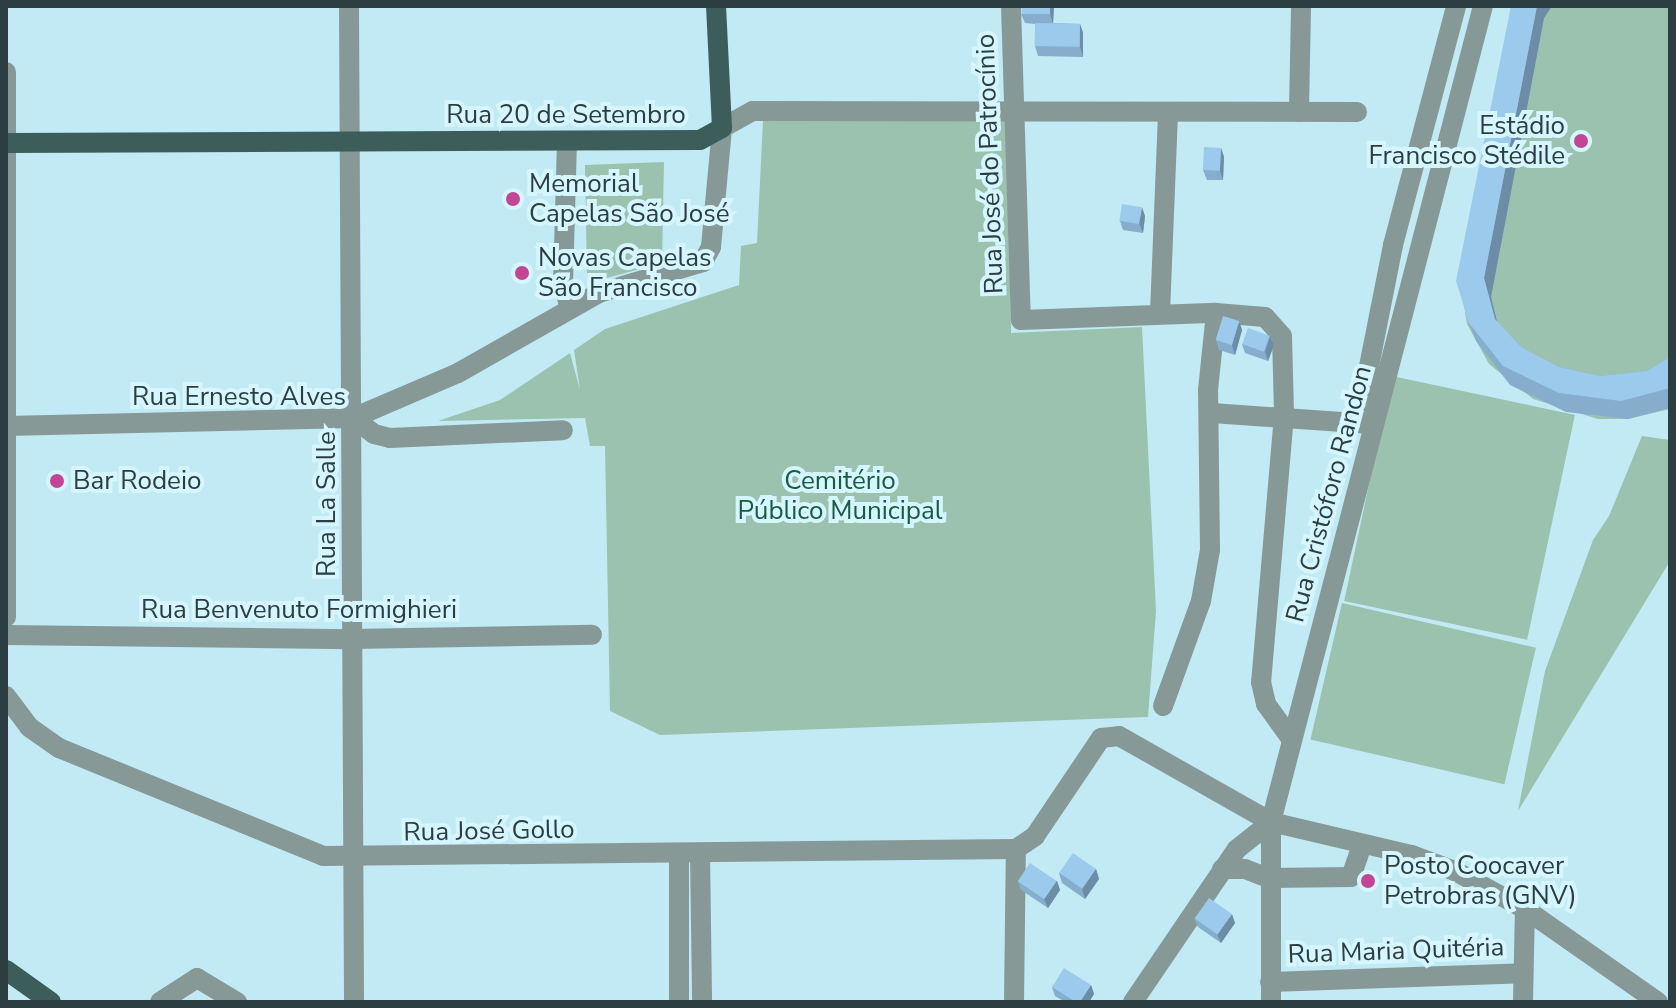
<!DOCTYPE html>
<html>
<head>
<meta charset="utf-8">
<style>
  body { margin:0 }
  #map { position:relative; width:1676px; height:1008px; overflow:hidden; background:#c1eaf5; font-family:"Nunito Sans",sans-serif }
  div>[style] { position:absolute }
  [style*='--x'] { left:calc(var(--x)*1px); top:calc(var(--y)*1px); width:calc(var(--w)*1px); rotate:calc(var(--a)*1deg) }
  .green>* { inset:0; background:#9ac2ae; transform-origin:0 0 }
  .minor>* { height:20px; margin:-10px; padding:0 10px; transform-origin:10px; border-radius:10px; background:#879997 }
  .major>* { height:20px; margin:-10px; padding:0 10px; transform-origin:10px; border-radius:10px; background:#3c5d5a }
  .wall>* { inset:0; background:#86aecc }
  .shaded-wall>* { inset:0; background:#6d8da6 }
  .building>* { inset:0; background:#9ccaed; transform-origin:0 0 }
  .dots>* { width:22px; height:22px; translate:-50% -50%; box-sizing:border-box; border:4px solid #d5f6fe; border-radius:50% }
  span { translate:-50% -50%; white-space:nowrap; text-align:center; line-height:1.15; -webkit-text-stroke:8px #d5f6fe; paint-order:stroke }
  .street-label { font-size:26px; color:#2d3e42 }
  .poi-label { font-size:26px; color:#2d3e42 }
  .right { translate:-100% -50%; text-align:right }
  .left { translate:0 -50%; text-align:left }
  .park-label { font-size:26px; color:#195b42 }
  .frame { position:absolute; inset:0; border:8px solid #2d3e42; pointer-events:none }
</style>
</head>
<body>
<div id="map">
  <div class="green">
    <div style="clip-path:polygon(1524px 6px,1670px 6px,1670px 409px,1628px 419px,1598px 419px,1533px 399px,1489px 364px,1467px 324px,1463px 299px)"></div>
    <div style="clip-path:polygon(763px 120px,1009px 120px,1011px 333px,1142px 327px,1156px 611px,1148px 717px,660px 735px,610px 711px,605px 446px,590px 446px,585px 418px,438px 421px,500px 400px,570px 353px,580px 390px,574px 350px,605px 329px,739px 285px,741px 246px,757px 243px)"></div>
    <div style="clip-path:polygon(664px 162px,662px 263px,592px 282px,587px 278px,585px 165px)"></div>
    <div style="left:1392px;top:376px;width:187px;height:230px;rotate:12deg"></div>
    <div style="clip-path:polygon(1642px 436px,1670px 440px,1670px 561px,1518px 811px,1545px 671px,1593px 540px,1609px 516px)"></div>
    <div style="left:1342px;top:603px;width:199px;height:140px;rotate:13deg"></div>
  </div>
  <div class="minor">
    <div style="--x:349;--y:6;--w:996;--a:89.71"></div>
    <div style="--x:1011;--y:6;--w:314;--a:88.2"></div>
    <div style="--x:1021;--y:320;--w:195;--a:-2.1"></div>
    <div style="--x:1216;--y:313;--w:49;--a:4.7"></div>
    <div style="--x:1265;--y:317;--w:25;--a:48"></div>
    <div style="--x:1282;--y:336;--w:79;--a:88.5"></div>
    <div style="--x:1284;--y:415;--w:268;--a:94.9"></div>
    <div style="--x:1261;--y:682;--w:23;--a:77"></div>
    <div style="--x:1266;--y:704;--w:44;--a:54.2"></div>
    <div style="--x:6;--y:72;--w:545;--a:90"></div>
    <div style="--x:1299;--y:112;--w:106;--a:-88.9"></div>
    <div style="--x:567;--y:141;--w:144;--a:91.6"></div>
    <div style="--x:563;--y:285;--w:24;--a:73"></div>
    <div style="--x:1160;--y:313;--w:201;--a:-87.7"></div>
    <div style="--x:1212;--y:413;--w:159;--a:4"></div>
    <div style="--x:353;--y:418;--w:114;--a:-23.2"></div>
    <div style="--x:458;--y:373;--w:162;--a:-29.6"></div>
    <div style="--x:599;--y:293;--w:109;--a:-16.6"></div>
    <div style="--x:703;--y:262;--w:17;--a:-62"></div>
    <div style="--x:711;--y:247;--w:120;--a:-84.7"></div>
    <div style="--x:722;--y:128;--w:35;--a:-29"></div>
    <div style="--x:753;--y:111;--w:604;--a:0.09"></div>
    <div style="--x:1358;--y:422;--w:180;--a:-78.8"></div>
    <div style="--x:1393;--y:245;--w:247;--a:-75.2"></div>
    <div style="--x:6;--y:426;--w:347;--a:-1.3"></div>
    <div style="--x:353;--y:418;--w:26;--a:37"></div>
    <div style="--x:374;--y:434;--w:16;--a:14"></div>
    <div style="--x:390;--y:438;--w:173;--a:-2.6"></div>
    <div style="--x:6;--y:635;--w:346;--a:0.7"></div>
    <div style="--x:352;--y:639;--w:240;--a:-1"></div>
    <div style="--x:6;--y:696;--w:39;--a:53"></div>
    <div style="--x:29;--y:727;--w:37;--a:35"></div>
    <div style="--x:59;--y:748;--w:285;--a:22.2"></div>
    <div style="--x:323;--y:856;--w:693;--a:-0.58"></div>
    <div style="--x:1163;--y:706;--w:112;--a:-70.1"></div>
    <div style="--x:1201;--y:601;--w:52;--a:-80"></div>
    <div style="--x:1210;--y:550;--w:160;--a:-90.7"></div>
    <div style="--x:1208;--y:390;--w:77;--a:-84.1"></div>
    <div style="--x:1016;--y:849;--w:23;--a:-34"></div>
    <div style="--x:1035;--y:836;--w:118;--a:-56"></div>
    <div style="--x:1101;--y:738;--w:18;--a:-6"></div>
    <div style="--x:1119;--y:736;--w:175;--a:29.5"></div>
    <div style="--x:1271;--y:822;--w:145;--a:13.2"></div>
    <div style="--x:1412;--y:855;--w:46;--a:20.4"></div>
    <div style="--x:1455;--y:871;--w:80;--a:28.5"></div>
    <div style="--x:1525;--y:909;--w:162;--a:35"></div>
    <div style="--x:700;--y:853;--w:149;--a:89.2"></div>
    <div style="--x:679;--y:854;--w:148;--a:90"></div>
    <div style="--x:1222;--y:869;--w:23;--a:0"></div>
    <div style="--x:1245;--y:869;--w:26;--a:21"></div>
    <div style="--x:1269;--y:878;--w:82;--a:-0.7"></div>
    <div style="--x:1351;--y:877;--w:34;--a:-71"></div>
    <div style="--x:1270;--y:982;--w:253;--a:-2"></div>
    <div style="--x:160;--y:1002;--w:44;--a:-33"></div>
    <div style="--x:197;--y:978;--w:47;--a:31"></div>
    <div style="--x:1014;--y:1002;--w:153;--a:-89.3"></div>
    <div style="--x:1133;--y:1002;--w:185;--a:-55.8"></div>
    <div style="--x:1237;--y:849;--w:43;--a:-38.5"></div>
    <div style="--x:1271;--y:1002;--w:180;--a:-90"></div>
    <div style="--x:1271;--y:822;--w:843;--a:-75.44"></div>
    <div style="--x:1523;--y:1002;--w:93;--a:-88.8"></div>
  </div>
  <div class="major">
    <div style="--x:6;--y:143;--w:694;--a:-0.25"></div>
    <div style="--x:700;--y:140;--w:25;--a:-29"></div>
    <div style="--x:722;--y:128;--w:122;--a:-92.8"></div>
    <div style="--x:6;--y:970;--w:55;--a:35.4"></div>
  </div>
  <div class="wall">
    <div style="clip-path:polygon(1054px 6px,1053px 23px,1080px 24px,1083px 33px,1083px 57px,1038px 56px,1035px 46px,1035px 24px,1025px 23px,1021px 14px)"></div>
    <div style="clip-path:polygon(1511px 6px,1552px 6px,1544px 18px,1491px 297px,1497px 322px,1521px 347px,1559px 367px,1600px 376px,1647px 371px,1670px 357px,1670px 408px,1628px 419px,1566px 412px,1510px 385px,1476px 341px,1469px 323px)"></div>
    <div style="clip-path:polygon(1221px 148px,1224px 157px,1223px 180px,1207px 180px,1203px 170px)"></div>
    <div style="clip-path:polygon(1145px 216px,1143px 233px,1123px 230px,1120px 221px)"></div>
    <div style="clip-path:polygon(1239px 321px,1242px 330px,1235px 355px,1219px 350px,1216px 340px)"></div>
    <div style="clip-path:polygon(1270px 336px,1274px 345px,1268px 361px,1245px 353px,1242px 344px)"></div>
    <div style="clip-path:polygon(1096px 869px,1099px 879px,1085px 899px,1062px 883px,1059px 873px)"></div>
    <div style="clip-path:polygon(1018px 881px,1057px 881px,1060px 890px,1048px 908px,1021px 890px)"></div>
    <div style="clip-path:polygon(1194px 918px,1235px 923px,1221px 943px,1198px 927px)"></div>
    <div style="clip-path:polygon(1091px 985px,1094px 994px,1089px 1002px,1065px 1002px,1055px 996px,1052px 987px)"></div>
  </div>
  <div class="shaded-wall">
    <div style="clip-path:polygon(1050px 6px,1054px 6px,1053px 24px,1050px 14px)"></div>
    <div style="clip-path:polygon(1537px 6px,1552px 6px,1544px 18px,1491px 297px,1501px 338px,1495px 319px,1484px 278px)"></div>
    <div style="clip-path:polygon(1080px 24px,1083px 33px,1083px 57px,1080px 47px)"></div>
    <div style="clip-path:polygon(1221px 148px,1224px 157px,1223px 180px,1220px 171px)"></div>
    <div style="clip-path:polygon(1142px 207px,1145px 216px,1143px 233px,1139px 223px)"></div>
    <div style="clip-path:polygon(1239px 321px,1242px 330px,1235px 355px,1232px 345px)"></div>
    <div style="clip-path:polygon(1270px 336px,1274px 345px,1268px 361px,1265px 352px)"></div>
    <div style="clip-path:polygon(1096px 869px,1099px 879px,1085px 899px,1082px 889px)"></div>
    <div style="clip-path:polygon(1057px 881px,1060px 890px,1048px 908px,1044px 899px)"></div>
    <div style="clip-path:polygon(1232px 914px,1235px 923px,1221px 943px,1217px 934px)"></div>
    <div style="clip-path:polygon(1091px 985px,1094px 994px,1089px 1002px,1080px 1002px)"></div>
  </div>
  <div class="building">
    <div style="left:1022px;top:6px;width:28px;height:8px"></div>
    <div style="clip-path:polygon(1511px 6px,1537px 6px,1484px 278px,1495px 319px,1521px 347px,1559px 367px,1600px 376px,1647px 371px,1670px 357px,1670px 388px,1621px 401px,1559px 393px,1503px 366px,1469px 323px,1456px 281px)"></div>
    <div style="left:1035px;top:23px;width:45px;height:23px;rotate:1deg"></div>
    <div style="left:1204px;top:147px;width:17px;height:23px;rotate:3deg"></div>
    <div style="left:1122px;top:204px;width:20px;height:17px;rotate:9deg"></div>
    <div style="left:1223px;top:316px;width:17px;height:25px;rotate:17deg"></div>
    <div style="left:1248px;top:328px;width:23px;height:17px;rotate:20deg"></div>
    <div style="left:1073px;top:853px;width:28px;height:24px;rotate:35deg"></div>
    <div style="left:1030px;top:863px;width:32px;height:22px;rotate:34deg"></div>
    <div style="left:1209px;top:898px;width:28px;height:25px;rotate:35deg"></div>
    <div style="clip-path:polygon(1064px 968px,1091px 985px,1080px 1002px,1076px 1002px,1052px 987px)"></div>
  </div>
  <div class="dots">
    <div style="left:1581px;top:141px;background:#c24695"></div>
    <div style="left:513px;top:199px;background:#c24695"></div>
    <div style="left:522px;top:273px;background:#c24695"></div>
    <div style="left:57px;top:481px;background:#c24695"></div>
    <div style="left:1368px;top:881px;background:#c24695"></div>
  </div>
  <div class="street-label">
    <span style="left:566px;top:115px">Rua 20 de Setembro</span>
    <span style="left:990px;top:164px;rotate:-92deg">Rua José do Patrocínio</span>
    <span style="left:239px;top:397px">Rua Ernesto Alves</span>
    <span style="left:1329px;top:494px;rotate:-75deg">Rua Cristóforo Randon</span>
    <span style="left:327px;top:504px;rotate:-90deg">Rua La Salle</span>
    <span style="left:299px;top:610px">Rua Benvenuto Formighieri</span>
    <span style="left:489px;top:831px;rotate:-1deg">Rua José Gollo</span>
    <span style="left:1396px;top:951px;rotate:-2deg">Rua Maria Quitéria</span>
  </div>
  <div class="poi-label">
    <span class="right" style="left:1565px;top:141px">Estádio<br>Francisco Stédile</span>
    <span class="left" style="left:529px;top:199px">Memorial<br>Capelas São José</span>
    <span class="left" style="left:538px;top:273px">Novas Capelas<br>São Francisco</span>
    <span class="left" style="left:73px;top:481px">Bar Rodeio</span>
    <span class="left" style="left:1384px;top:881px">Posto Coocaver<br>Petrobras (GNV)</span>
  </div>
  <div class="park-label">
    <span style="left:840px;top:496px">Cemitério<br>Público Municipal</span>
  </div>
  <div class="frame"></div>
</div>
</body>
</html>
